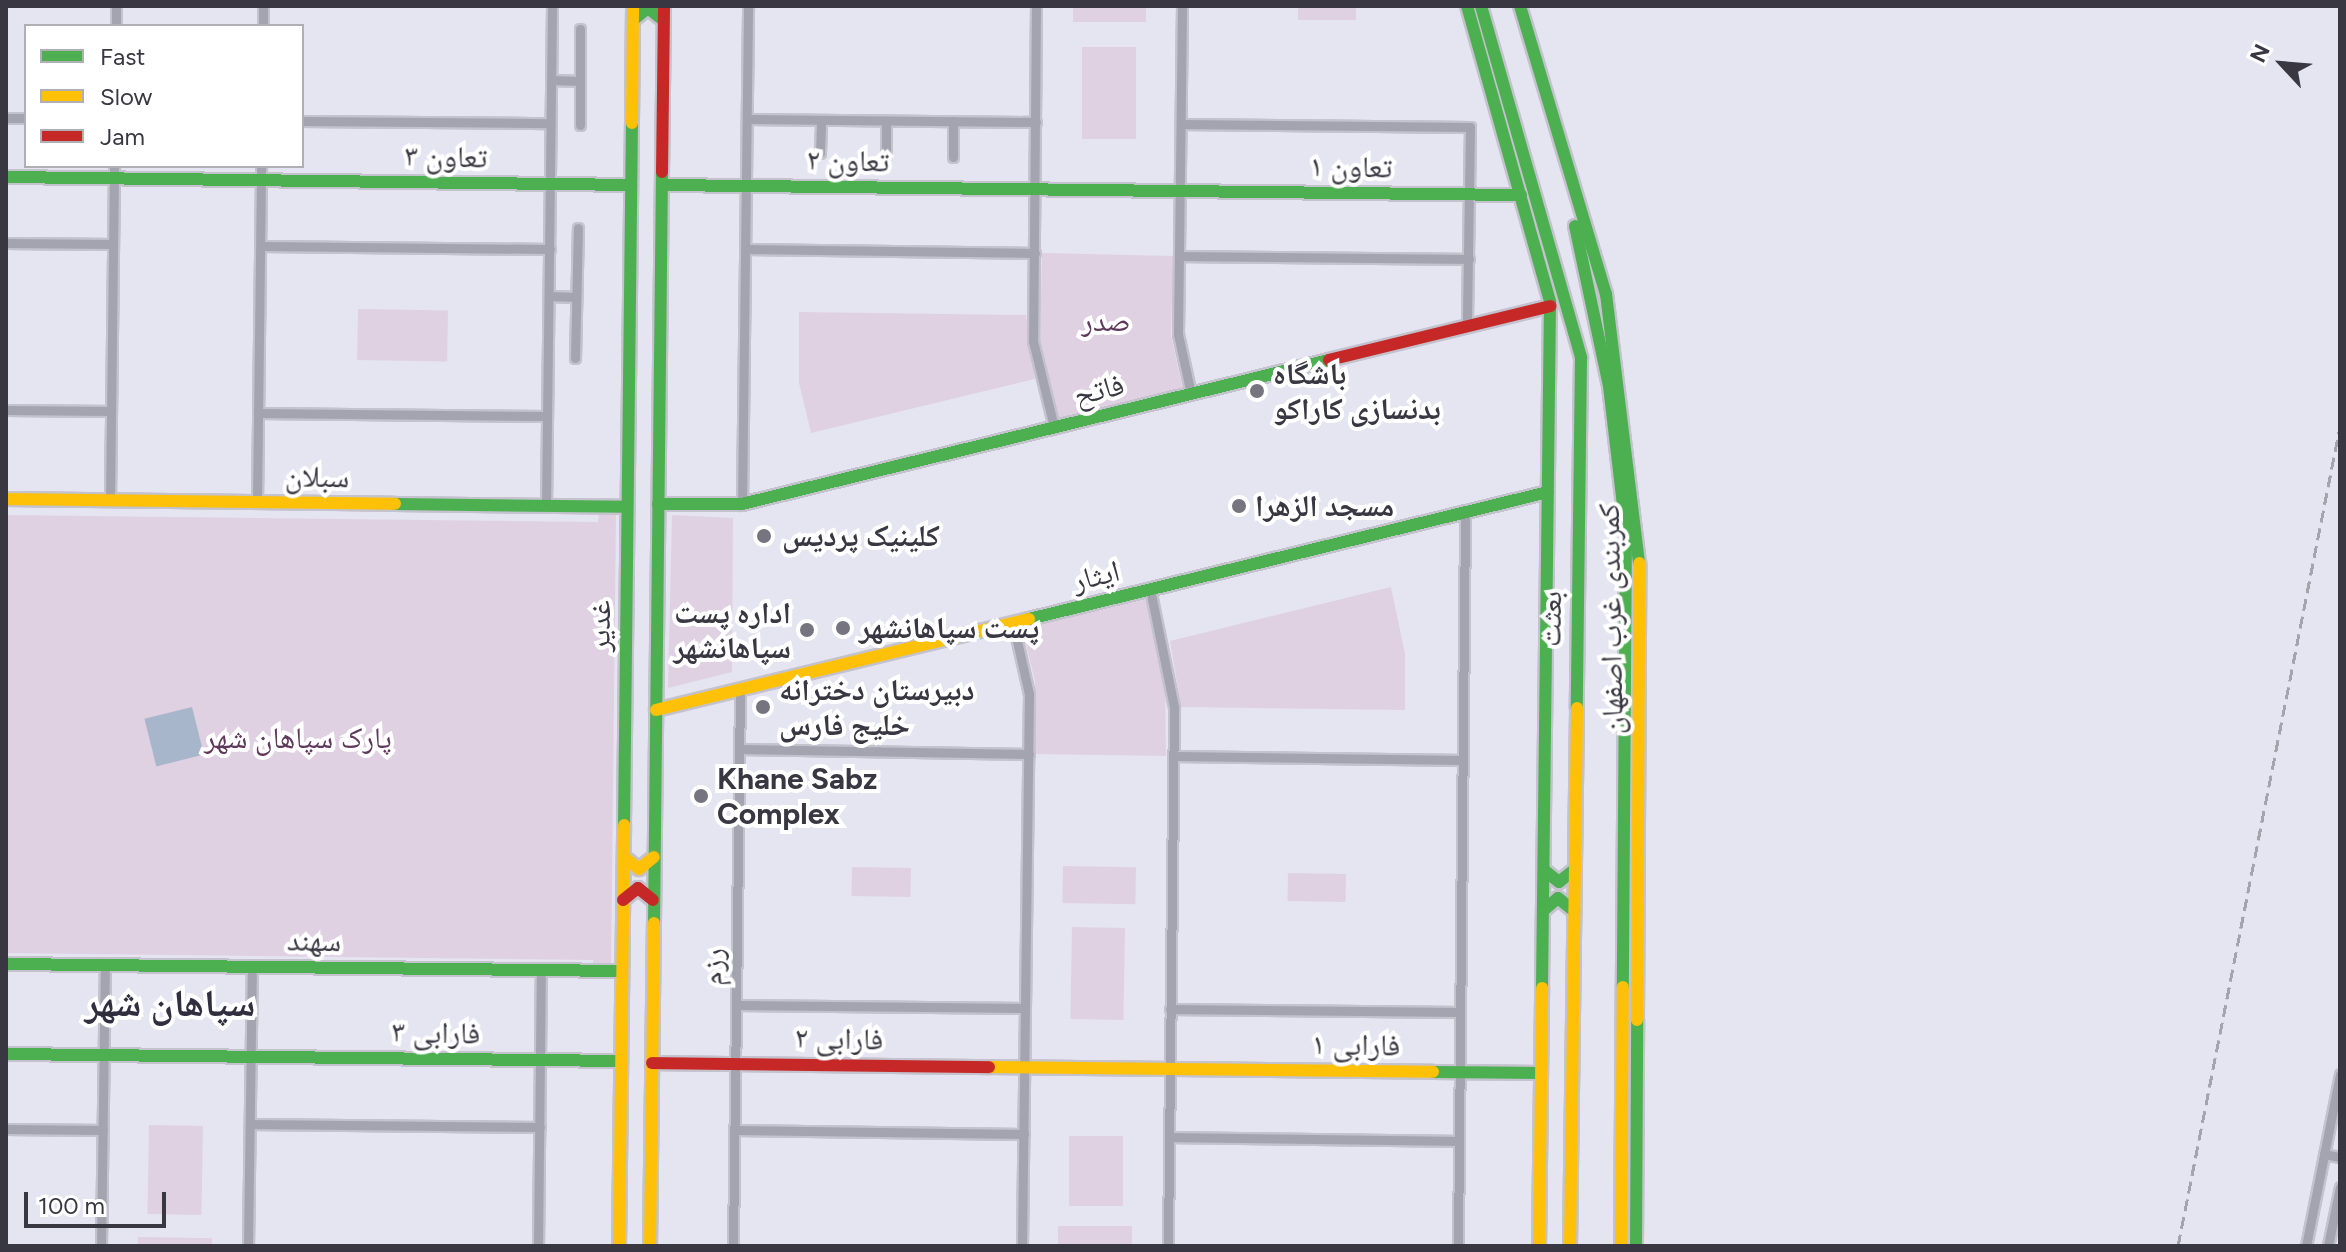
<!DOCTYPE html>
<html>
<head>
<meta charset="utf-8">
<style>
  body { margin:0 }
  #map { position:relative; width:2346px; height:1252px; overflow:hidden; background:#e5e4f1; font-family:Figtree,"Noto Naskh Arabic",sans-serif }
  div>[style] { position:absolute }
  [style*='--x'] { left:calc(var(--x)*1px); top:calc(var(--y)*1px); width:calc(var(--w)*1px); rotate:calc(var(--a)*1deg) }
  .green>* { inset:0; background:#dfd1e2; transform-origin:0 0 }
  .water>* { inset:0; background:#a8b6cb; transform-origin:0 0 }
  .roads { filter:drop-shadow(2px 0 #c3c2cd) drop-shadow(-2px 0 #c3c2cd) drop-shadow(0 2px #c3c2cd) drop-shadow(0 -2px #c3c2cd) }
  .street>* { height:9px; margin:-4.5px; padding:0 4.5px; transform-origin:4.5px; border-radius:4.5px; background:#a3a4b0 }
  .fast>* { height:12px; margin:-6px; padding:0 6px; transform-origin:6px; border-radius:6px; background:#4caf50 }
  .slow>* { height:12px; margin:-6px; padding:0 6px; transform-origin:6px; border-radius:6px; background:#ffc107 }
  .jam>* { height:12px; margin:-6px; padding:0 6px; transform-origin:6px; border-radius:6px; background:#c62828 }
  .rail>* { height:3px; margin-top:-1.5px; transform-origin:0; background:repeating-linear-gradient(90deg,#a4a3ae 0 12px,transparent 0 18px) }
  .dots>* { width:22px; height:22px; translate:-50% -50%; box-sizing:border-box; border:4px solid #fff; border-radius:50% }
  span { translate:-50% -50%; white-space:nowrap; text-align:center; line-height:1.15; -webkit-text-stroke:8px #fff; paint-order:stroke }
  .street-label { font-size:30px; color:#393741 }
  .park-label { font-size:30px; color:#5e395b }
  .poi-label { font-size:30px; color:#393741; font-weight:700 }
  .left { translate:0 -50%; text-align:left }
  .right { translate:-100% -50%; text-align:right }
  .district-label { font-size:38px; color:#312e40; font-weight:700 }
  .frame { position:absolute; inset:0; border:8px solid #393741; pointer-events:none }
  .legend { position:absolute; left:24px; top:24px; width:280px; height:144px; box-sizing:border-box; background:#fff; border:2px solid #b0afb3; margin:0; padding:10px 14px; list-style:none; font-size:24px; color:#393741 }
  .legend li { display:flex; align-items:center; gap:16px; height:40px }
  .legend b { width:40px; border:2px solid #b0afb3 }
  .north { position:absolute; left:2242px; top:24px; width:80px; height:80px; -webkit-text-stroke:6px #fff; paint-order:stroke; rotate:296deg; font-size:22px; font-weight:700; line-height:32px; text-align:center; color:#393741 }
  .north::after { content:''; display:block; margin:auto; width:28px; height:36px; background:#393741; clip-path:polygon(50% 0,100% 100%,50% 72%,0 100%) }
  .scale { position:absolute; left:24px; top:1192px; width:142px; height:36px; box-sizing:border-box; border:4px solid #393741; border-top:0; padding-left:10px; font-size:24px; line-height:28px; white-space:nowrap; color:#393741; -webkit-text-stroke:6px #fff; paint-order:stroke }
</style>
</head>
<body>
<div id="map">
  <div class="green">
    <div style="left:1073px;top:6px;width:73px;height:16px"></div>
    <div style="left:1298px;top:6px;width:58px;height:14px"></div>
    <div style="left:1082px;top:47px;width:54px;height:92px"></div>
    <div style="clip-path:polygon(1042px 253px,1173px 256px,1171px 335px,1183px 390px,1059px 421px,1040px 341px)"></div>
    <div style="left:358px;top:309px;width:90px;height:51px;rotate:1deg"></div>
    <div style="clip-path:polygon(799px 312px,1026px 315px,1035px 379px,811px 433px,799px 383px)"></div>
    <div style="clip-path:polygon(599px 512px,616px 513px,611px 970px,594px 970px,593px 960px,6px 953px,6px 515px,598px 522px)"></div>
    <div style="clip-path:polygon(672px 515px,733px 518px,732px 672px,668px 688px)"></div>
    <div style="clip-path:polygon(1391px 587px,1405px 654px,1405px 710px,1181px 707px,1170px 641px)"></div>
    <div style="clip-path:polygon(1146px 599px,1165px 680px,1166px 756px,1035px 754px,1035px 681px,1022px 629px)"></div>
    <div style="left:1063px;top:866px;width:73px;height:37px;rotate:1deg"></div>
    <div style="left:852px;top:867px;width:59px;height:29px;rotate:1deg"></div>
    <div style="left:1288px;top:873px;width:58px;height:28px;rotate:1deg"></div>
    <div style="left:1072px;top:927px;width:53px;height:92px;rotate:1deg"></div>
    <div style="left:149px;top:1125px;width:54px;height:89px;rotate:1deg"></div>
    <div style="left:1069px;top:1136px;width:54px;height:70px"></div>
    <div style="left:1058px;top:1226px;width:74px;height:20px"></div>
    <div style="left:138px;top:1237px;width:74px;height:9px;rotate:1deg"></div>
  </div>
  <div class="water">
    <div style="left:192px;top:707px;width:49px;height:49px;rotate:76deg"></div>
  </div>
  <div class="roads">
    <div class="street">
      <div style="--x:1036;--y:6;--w:335;--a:90.5"></div>
      <div style="--x:1033;--y:341;--w:89;--a:76.3"></div>
      <div style="--x:1182;--y:6;--w:328;--a:90.7"></div>
      <div style="--x:1178;--y:334;--w:61;--a:77.8"></div>
      <div style="--x:116;--y:26;--w:20;--a:-90"></div>
      <div style="--x:263;--y:26;--w:20;--a:-90"></div>
      <div style="--x:551;--y:80;--w:29;--a:2"></div>
      <div style="--x:6;--y:118;--w:20;--a:0"></div>
      <div style="--x:747;--y:119;--w:289;--a:0.6"></div>
      <div style="--x:302;--y:121;--w:248;--a:0.5"></div>
      <div style="--x:953;--y:121;--w:36;--a:90"></div>
      <div style="--x:1181;--y:124;--w:289;--a:0.6"></div>
      <div style="--x:1470;--y:127;--w:199;--a:90.9"></div>
      <div style="--x:580;--y:125;--w:96;--a:-90"></div>
      <div style="--x:820;--y:153;--w:33;--a:-88"></div>
      <div style="--x:886;--y:155;--w:34;--a:-90"></div>
      <div style="--x:6;--y:243;--w:107;--a:0.5"></div>
      <div style="--x:261;--y:246;--w:289;--a:0.6"></div>
      <div style="--x:746;--y:249;--w:289;--a:0.8"></div>
      <div style="--x:1180;--y:256;--w:289;--a:0.6"></div>
      <div style="--x:549;--y:296;--w:27;--a:2"></div>
      <div style="--x:575;--y:358;--w:130;--a:-88.7"></div>
      <div style="--x:6;--y:410;--w:105;--a:0.5"></div>
      <div style="--x:258;--y:413;--w:289;--a:0.6"></div>
      <div style="--x:110;--y:500;--w:334;--a:-89.3"></div>
      <div style="--x:257;--y:502;--w:336;--a:-89.3"></div>
      <div style="--x:742;--y:504;--w:498;--a:-89.3"></div>
      <div style="--x:546;--y:506;--w:500;--a:-89.31"></div>
      <div style="--x:1150;--y:589;--w:120;--a:78.5"></div>
      <div style="--x:1174;--y:707;--w:539;--a:90.64"></div>
      <div style="--x:1013;--y:623;--w:73;--a:77.3"></div>
      <div style="--x:1029;--y:694;--w:552;--a:90.73"></div>
      <div style="--x:740;--y:749;--w:289;--a:1"></div>
      <div style="--x:1174;--y:756;--w:289;--a:0.8"></div>
      <div style="--x:736;--y:1005;--w:289;--a:0.6"></div>
      <div style="--x:1170;--y:1009;--w:290;--a:0.6"></div>
      <div style="--x:250;--y:1124;--w:290;--a:0.6"></div>
      <div style="--x:6;--y:1129;--w:97;--a:0.6"></div>
      <div style="--x:735;--y:1130;--w:289;--a:0.8"></div>
      <div style="--x:1170;--y:1137;--w:289;--a:0.8"></div>
      <div style="--x:2324;--y:1154;--w:16;--a:11"></div>
      <div style="--x:101;--y:1246;--w:281;--a:-89.2"></div>
      <div style="--x:248;--y:1246;--w:279;--a:-89.2"></div>
      <div style="--x:538;--y:1246;--w:276;--a:-89.4"></div>
      <div style="--x:733;--y:1246;--w:557;--a:-89.28"></div>
      <div style="--x:1458;--y:1246;--w:734;--a:-89.45"></div>
      <div style="--x:2306;--y:1246;--w:175;--a:-78.8"></div>
      <div style="--x:2328;--y:1246;--w:60;--a:-78.5"></div>
    </div>
    <div class="fast">
      <div style="--x:1467;--y:6;--w:307;--a:74.3"></div>
      <div style="--x:1550;--y:302;--w:686;--a:90.67"></div>
      <div style="--x:1481;--y:6;--w:366;--a:74.1"></div>
      <div style="--x:1581;--y:358;--w:350;--a:90.7"></div>
      <div style="--x:1520;--y:6;--w:301;--a:73.4"></div>
      <div style="--x:1606;--y:294;--w:271;--a:83"></div>
      <div style="--x:633;--y:20;--w:19;--a:-39"></div>
      <div style="--x:648;--y:8;--w:19;--a:39"></div>
      <div style="--x:6;--y:177;--w:625;--a:0.73"></div>
      <div style="--x:662;--y:185;--w:859;--a:0.67"></div>
      <div style="--x:1575;--y:226;--w:164;--a:78"></div>
      <div style="--x:1609;--y:386;--w:146;--a:83.3"></div>
      <div style="--x:1626;--y:531;--w:456;--a:90.4"></div>
      <div style="--x:395;--y:504;--w:232;--a:0.7"></div>
      <div style="--x:658;--y:504;--w:84;--a:0"></div>
      <div style="--x:742;--y:504;--w:604;--a:-13.78"></div>
      <div style="--x:1029;--y:619;--w:534;--a:-13.75"></div>
      <div style="--x:624;--y:825;--w:702;--a:-89.35"></div>
      <div style="--x:1544;--y:870;--w:19;--a:39"></div>
      <div style="--x:1559;--y:882;--w:19;--a:-39"></div>
      <div style="--x:1544;--y:910;--w:18;--a:-41"></div>
      <div style="--x:1558;--y:898;--w:21;--a:39"></div>
      <div style="--x:654;--y:923;--w:751;--a:-89.39"></div>
      <div style="--x:6;--y:964;--w:616;--a:0.65"></div>
      <div style="--x:6;--y:1054;--w:615;--a:0.65"></div>
      <div style="--x:1433;--y:1072;--w:108;--a:0.5"></div>
      <div style="--x:1636;--y:1246;--w:226;--a:-89.7"></div>
    </div>
    <div class="slow">
      <div style="--x:632;--y:123;--w:117;--a:-89.5"></div>
      <div style="--x:6;--y:499;--w:389;--a:0.7"></div>
      <div style="--x:656;--y:710;--w:384;--a:-13.7"></div>
      <div style="--x:624;--y:857;--w:19;--a:39"></div>
      <div style="--x:639;--y:869;--w:19;--a:-39"></div>
      <div style="--x:1637;--y:1020;--w:457;--a:-89.7"></div>
      <div style="--x:989;--y:1067;--w:444;--a:0.6"></div>
      <div style="--x:619;--y:1246;--w:421;--a:-89.3"></div>
      <div style="--x:650;--y:1246;--w:323;--a:-89.3"></div>
      <div style="--x:1539;--y:1246;--w:258;--a:-89.3"></div>
      <div style="--x:1570;--y:1246;--w:538;--a:-89.25"></div>
      <div style="--x:1621;--y:1246;--w:259;--a:-89.6"></div>
    </div>
    <div class="jam">
      <div style="--x:662;--y:172;--w:166;--a:-89.3"></div>
      <div style="--x:1329;--y:360;--w:228;--a:-13.7"></div>
      <div style="--x:623;--y:900;--w:19;--a:-39"></div>
      <div style="--x:638;--y:888;--w:19;--a:39"></div>
      <div style="--x:652;--y:1063;--w:337;--a:0.7"></div>
    </div>
  </div>
  <div class="rail">
    <div style="--x:2178;--y:1246;--w:836;--a:-78.82"></div>
  </div>
  <div class="dots">
    <div style="left:1257px;top:391px;background:#75747f"></div>
    <div style="left:1239px;top:506px;background:#75747f"></div>
    <div style="left:764px;top:536px;background:#75747f"></div>
    <div style="left:843px;top:628px;background:#75747f"></div>
    <div style="left:807px;top:630px;background:#75747f"></div>
    <div style="left:763px;top:707px;background:#75747f"></div>
    <div style="left:701px;top:796px;background:#75747f"></div>
  </div>
  <div class="street-label">
    <span style="left:446px;top:157px;rotate:1deg">تعاون ۳</span>
    <span style="left:848px;top:161px;rotate:1deg">تعاون ۲</span>
    <span style="left:1351px;top:167px;rotate:1deg">تعاون ۱</span>
    <span style="left:1099px;top:390px;rotate:-14deg">فاتح</span>
    <span style="left:317px;top:477px;rotate:1deg">سبلان</span>
    <span style="left:1096px;top:576px;rotate:-14deg">ایثار</span>
    <span style="left:1551px;top:619px;rotate:-89deg">بعثت</span>
    <span style="left:1611px;top:619px;rotate:-91deg">کمربندی غرب اصفهان</span>
    <span style="left:600px;top:626px;rotate:-89deg">غدیر</span>
    <span style="left:314px;top:941px;rotate:1deg">سهند</span>
    <span style="left:713px;top:967px;rotate:-89deg">رزم</span>
    <span style="left:436px;top:1033px;rotate:1deg">فارابی ۳</span>
    <span style="left:839px;top:1039px;rotate:1deg">فارابی ۲</span>
    <span style="left:1356px;top:1045px;rotate:1deg">فارابی ۱</span>
  </div>
  <div class="park-label">
    <span style="left:1106px;top:321px">صدر</span>
    <span style="left:298px;top:738px">پارک سپاهان شهر</span>
  </div>
  <div class="poi-label">
    <span class="left" style="left:1273px;top:391px">باشگاه<br>بدنسازی کاراکو</span>
    <span class="left" style="left:1255px;top:506px">مسجد الزهرا</span>
    <span class="left" style="left:782px;top:536px">کلینیک پردیس</span>
    <span class="right" style="left:791px;top:630px">اداره پست<br>سپاهانشهر</span>
    <span class="left" style="left:859px;top:628px">پست سپاهانشهر</span>
    <span class="left" style="left:779px;top:707px">دبیرستان دخترانه<br>خلیج فارس</span>
    <span class="left" style="left:717px;top:796px">Khane Sabz<br>Complex</span>
  </div>
  <div class="district-label">
    <span style="left:170px;top:1004px">سپاهان شهر</span>
  </div>
  <div class="frame"></div>
  <ul class="legend">
  <li><b style="height:10px;background:#4caf50"></b>Fast</li>
  <li><b style="height:10px;background:#ffc107"></b>Slow</li>
  <li><b style="height:10px;background:#c62828"></b>Jam</li>
  </ul>
  <div class="north">N</div>
  <div class="scale">100 m</div>
</div>
</body>
</html>
